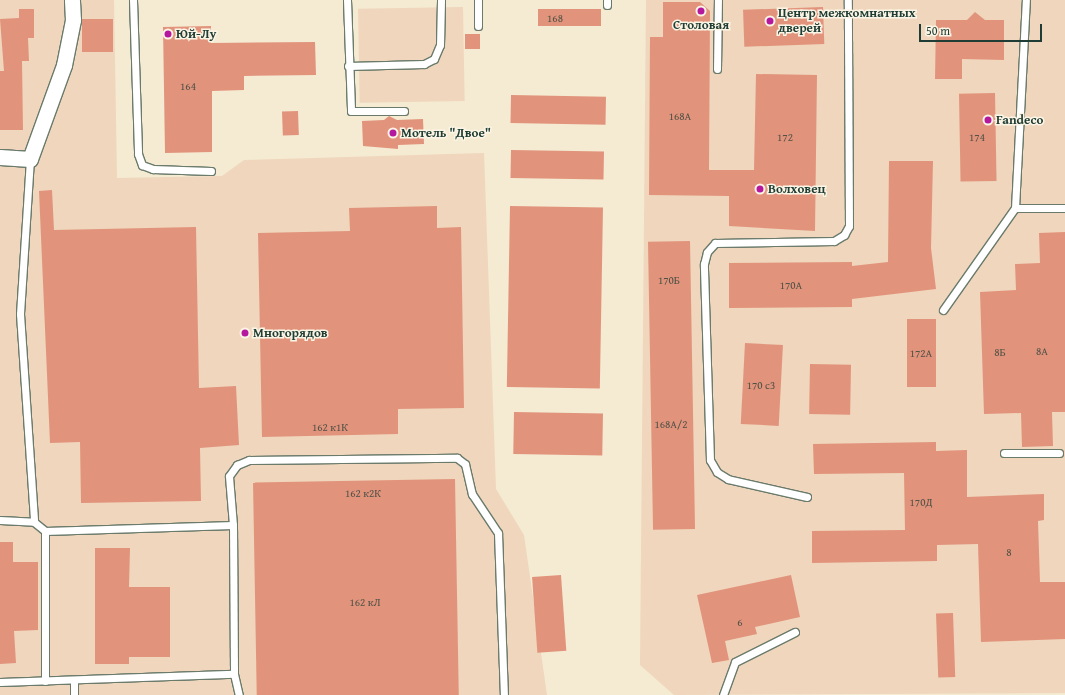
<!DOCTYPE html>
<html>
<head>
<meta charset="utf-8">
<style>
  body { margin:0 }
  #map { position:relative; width:1065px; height:695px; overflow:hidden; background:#f4ebd2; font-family:"Gentium Book Plus",serif }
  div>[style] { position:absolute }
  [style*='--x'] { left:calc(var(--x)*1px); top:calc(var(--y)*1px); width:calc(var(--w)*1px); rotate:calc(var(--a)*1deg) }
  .built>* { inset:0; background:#efd6bc; transform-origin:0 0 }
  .building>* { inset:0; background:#e2937c; transform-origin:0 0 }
  .roads { filter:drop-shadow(1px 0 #6a7a6b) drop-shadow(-1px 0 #6a7a6b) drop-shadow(0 1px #6a7a6b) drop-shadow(0 -1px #6a7a6b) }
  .service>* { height:7px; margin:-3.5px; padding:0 3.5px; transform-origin:3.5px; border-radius:3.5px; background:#fff }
  .minor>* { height:15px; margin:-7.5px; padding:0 7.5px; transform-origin:7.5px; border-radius:7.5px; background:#fff }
  .dots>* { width:11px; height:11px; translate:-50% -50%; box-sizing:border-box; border:2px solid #fcf5e5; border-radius:50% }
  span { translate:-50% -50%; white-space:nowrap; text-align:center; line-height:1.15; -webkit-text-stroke:3px #fcf5e5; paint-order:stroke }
  .number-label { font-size:11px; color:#505246 }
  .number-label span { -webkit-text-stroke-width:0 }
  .poi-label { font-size:13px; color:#1f3d34; font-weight:700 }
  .left { translate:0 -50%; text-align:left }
  .scale { position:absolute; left:919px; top:24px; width:123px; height:18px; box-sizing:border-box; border:2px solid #1f3d34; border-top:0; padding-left:5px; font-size:12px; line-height:14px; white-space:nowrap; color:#1f3d34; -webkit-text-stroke:3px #fcf5e5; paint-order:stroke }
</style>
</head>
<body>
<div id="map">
  <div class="built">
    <div style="clip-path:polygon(0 0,114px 0,117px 178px,222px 176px,244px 160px,484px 153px,496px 489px,524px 535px,547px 695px,0 695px)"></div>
    <div style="clip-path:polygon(646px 0,1065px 0,1065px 693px,674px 695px,640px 665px)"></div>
    <div style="left:463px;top:7px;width:94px;height:105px;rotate:89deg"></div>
  </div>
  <div class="building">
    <div style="clip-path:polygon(663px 2px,700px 2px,710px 11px,709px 170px,754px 170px,756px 74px,817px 75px,815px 231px,729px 226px,729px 196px,649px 195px,650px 37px,663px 37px)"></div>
    <div style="left:823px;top:7px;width:37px;height:80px;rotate:88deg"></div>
    <div style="clip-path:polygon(19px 9px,34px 9px,34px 38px,28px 38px,29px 61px,22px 61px,23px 130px,0 130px,0 71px,4px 71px,0 19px,19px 18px)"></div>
    <div style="left:601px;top:9px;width:17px;height:63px;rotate:90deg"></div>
    <div style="clip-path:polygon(975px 12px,985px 20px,1004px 20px,1004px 60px,962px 59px,962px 79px,935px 79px,936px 20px,967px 20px)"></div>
    <div style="left:82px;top:19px;width:31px;height:33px"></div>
    <div style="clip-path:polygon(211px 26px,211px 43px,315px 42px,316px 75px,244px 76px,244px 90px,212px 91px,212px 152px,165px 153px,163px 27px)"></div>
    <div style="left:465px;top:34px;width:15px;height:15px"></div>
    <div style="left:995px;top:93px;width:88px;height:36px;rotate:89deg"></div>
    <div style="left:511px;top:95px;width:95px;height:28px;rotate:1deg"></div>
    <div style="left:298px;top:111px;width:24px;height:16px;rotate:88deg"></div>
    <div style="clip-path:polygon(389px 116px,397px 120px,423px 119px,424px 144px,398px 145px,398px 149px,363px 146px,362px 121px,384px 120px)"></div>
    <div style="left:511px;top:150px;width:93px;height:28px;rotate:1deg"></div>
    <div style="clip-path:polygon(889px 161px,933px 161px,931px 248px,936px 289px,852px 299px,852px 307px,729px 308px,729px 263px,852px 262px,852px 266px,888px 262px)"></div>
    <div style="clip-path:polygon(52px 190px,54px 230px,196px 227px,199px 388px,236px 386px,239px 445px,200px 448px,201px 501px,81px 503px,80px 442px,50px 443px,39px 191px)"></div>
    <div style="clip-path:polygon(437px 206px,437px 228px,461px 227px,464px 408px,398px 409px,398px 434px,262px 437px,258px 233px,350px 231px,349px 208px)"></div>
    <div style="left:510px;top:206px;width:93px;height:181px;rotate:1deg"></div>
    <div style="clip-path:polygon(1065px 232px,1065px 412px,1052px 412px,1053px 446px,1022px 447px,1021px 413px,984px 414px,980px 292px,1016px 290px,1015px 264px,1040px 263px,1039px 233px)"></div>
    <div style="left:690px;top:241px;width:288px;height:42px;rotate:89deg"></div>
    <div style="left:907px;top:319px;width:29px;height:68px"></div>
    <div style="left:745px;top:343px;width:38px;height:81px;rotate:3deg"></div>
    <div style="left:810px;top:364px;width:41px;height:50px;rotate:1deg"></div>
    <div style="left:514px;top:412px;width:89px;height:42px;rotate:1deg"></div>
    <div style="clip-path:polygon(936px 442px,936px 451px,967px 450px,967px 497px,1044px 494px,1044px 520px,1038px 521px,1040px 582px,1065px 582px,1065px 639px,981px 642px,978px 544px,937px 545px,937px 561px,812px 563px,812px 531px,905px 530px,904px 473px,814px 474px,813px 444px)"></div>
    <div style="left:455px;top:479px;width:216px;height:202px;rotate:89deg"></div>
    <div style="clip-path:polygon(0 542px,13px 542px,13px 562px,38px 562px,38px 630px,14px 631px,16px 663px,0 664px)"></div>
    <div style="clip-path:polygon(95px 548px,130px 548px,129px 587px,170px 587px,170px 657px,129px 657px,129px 664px,95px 664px)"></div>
    <div style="left:561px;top:575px;width:76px;height:29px;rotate:86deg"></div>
    <div style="clip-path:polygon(791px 575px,800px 617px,755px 627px,757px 634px,725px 641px,729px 660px,712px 663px,697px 595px)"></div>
    <div style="left:953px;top:613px;width:64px;height:17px;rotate:88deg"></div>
  </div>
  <div class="roads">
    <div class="service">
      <div style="--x:133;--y:0;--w:154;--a:88.1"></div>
      <div style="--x:138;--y:154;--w:12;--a:70"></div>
      <div style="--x:142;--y:165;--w:12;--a:20"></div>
      <div style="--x:153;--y:169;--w:58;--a:2"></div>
      <div style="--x:347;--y:0;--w:111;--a:87.9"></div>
      <div style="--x:351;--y:111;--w:53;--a:0"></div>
      <div style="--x:478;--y:0;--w:26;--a:90"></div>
      <div style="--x:607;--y:0;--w:5;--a:90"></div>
      <div style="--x:348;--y:66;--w:76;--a:-1.5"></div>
      <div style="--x:424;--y:64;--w:11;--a:-27"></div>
      <div style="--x:434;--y:59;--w:15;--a:-67"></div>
      <div style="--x:440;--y:45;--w:45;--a:-88.7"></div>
      <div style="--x:717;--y:69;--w:69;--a:-89.2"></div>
      <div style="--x:30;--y:159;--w:155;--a:93.7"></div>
      <div style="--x:20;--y:314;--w:208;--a:86.1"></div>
      <div style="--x:1015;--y:208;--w:50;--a:0"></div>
      <div style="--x:943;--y:310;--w:125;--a:-54.8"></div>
      <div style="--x:1015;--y:208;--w:208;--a:-87"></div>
      <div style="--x:1004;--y:453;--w:55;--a:0"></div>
      <div style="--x:807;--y:497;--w:81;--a:-167.2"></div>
      <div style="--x:728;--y:479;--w:13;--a:-148"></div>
      <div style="--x:717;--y:472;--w:14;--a:-120"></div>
      <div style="--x:710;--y:460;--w:196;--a:-91.8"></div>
      <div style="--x:704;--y:264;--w:12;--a:-76"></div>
      <div style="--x:707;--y:252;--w:12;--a:-48"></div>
      <div style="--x:715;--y:243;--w:119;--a:-1"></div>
      <div style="--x:834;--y:241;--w:12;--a:-31"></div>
      <div style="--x:844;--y:235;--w:10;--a:-61"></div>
      <div style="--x:849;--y:226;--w:226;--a:-90.3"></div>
      <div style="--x:0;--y:520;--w:34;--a:3"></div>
      <div style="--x:34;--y:522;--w:14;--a:39"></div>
      <div style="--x:45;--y:531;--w:188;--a:-1.8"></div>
      <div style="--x:233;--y:525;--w:49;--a:-94.7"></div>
      <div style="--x:229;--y:476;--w:14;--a:-54"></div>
      <div style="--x:237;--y:465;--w:13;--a:-23"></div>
      <div style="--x:249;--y:460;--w:208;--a:-0.6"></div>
      <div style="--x:457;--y:458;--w:10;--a:37"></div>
      <div style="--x:465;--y:464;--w:31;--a:77"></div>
      <div style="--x:472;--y:494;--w:47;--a:56.3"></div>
      <div style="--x:498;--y:533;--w:162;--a:87.9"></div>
      <div style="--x:233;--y:525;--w:149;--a:89.6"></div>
      <div style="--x:45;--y:531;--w:150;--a:90"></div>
      <div style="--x:74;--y:680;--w:15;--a:90"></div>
      <div style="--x:0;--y:682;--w:234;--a:-2"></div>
      <div style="--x:234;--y:674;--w:22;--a:77"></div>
      <div style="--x:723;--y:695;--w:35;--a:-70"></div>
      <div style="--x:735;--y:662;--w:67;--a:-26.6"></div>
    </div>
    <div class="minor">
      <div style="--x:0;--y:157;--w:30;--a:4"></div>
      <div style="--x:30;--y:159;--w:100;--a:-70.1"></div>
      <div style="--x:64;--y:65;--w:46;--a:-78.7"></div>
      <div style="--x:73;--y:20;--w:20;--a:-93"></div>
    </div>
  </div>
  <div class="dots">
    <div style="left:701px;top:11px;background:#b5179e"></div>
    <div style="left:770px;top:21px;background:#b5179e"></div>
    <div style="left:168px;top:34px;background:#b5179e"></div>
    <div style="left:988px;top:120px;background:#b5179e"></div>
    <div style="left:393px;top:133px;background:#b5179e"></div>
    <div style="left:760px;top:189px;background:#b5179e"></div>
    <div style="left:245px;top:333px;background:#b5179e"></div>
  </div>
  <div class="number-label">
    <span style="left:555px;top:18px">168</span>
    <span style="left:188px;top:86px">164</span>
    <span style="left:680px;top:116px">168А</span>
    <span style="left:785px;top:137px">172</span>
    <span style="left:977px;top:137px">174</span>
    <span style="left:669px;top:280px">170Б</span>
    <span style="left:791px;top:285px">170А</span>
    <span style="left:1042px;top:351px">8А</span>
    <span style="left:1000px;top:352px">8Б</span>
    <span style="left:921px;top:353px">172А</span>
    <span style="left:761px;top:385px">170 с3</span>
    <span style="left:671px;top:424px">168А/2</span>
    <span style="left:330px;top:427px">162 к1К</span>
    <span style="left:363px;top:493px">162 к2К</span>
    <span style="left:921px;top:502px">170Д</span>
    <span style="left:1009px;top:552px">8</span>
    <span style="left:365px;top:602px">162 кЛ</span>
    <span style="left:740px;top:622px">6</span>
  </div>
  <div class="poi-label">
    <span class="left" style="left:778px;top:21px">Центр межкомнатных<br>дверей</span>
    <span style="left:701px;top:25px">Столовая</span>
    <span class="left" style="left:176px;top:34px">Юй-Лу</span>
    <span class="left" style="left:996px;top:120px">Fandeco</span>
    <span class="left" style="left:401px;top:133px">Мотель "Двое"</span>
    <span class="left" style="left:768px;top:189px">Волховец</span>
    <span class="left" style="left:253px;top:333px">Многорядов</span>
  </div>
  <div class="scale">50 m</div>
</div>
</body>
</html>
